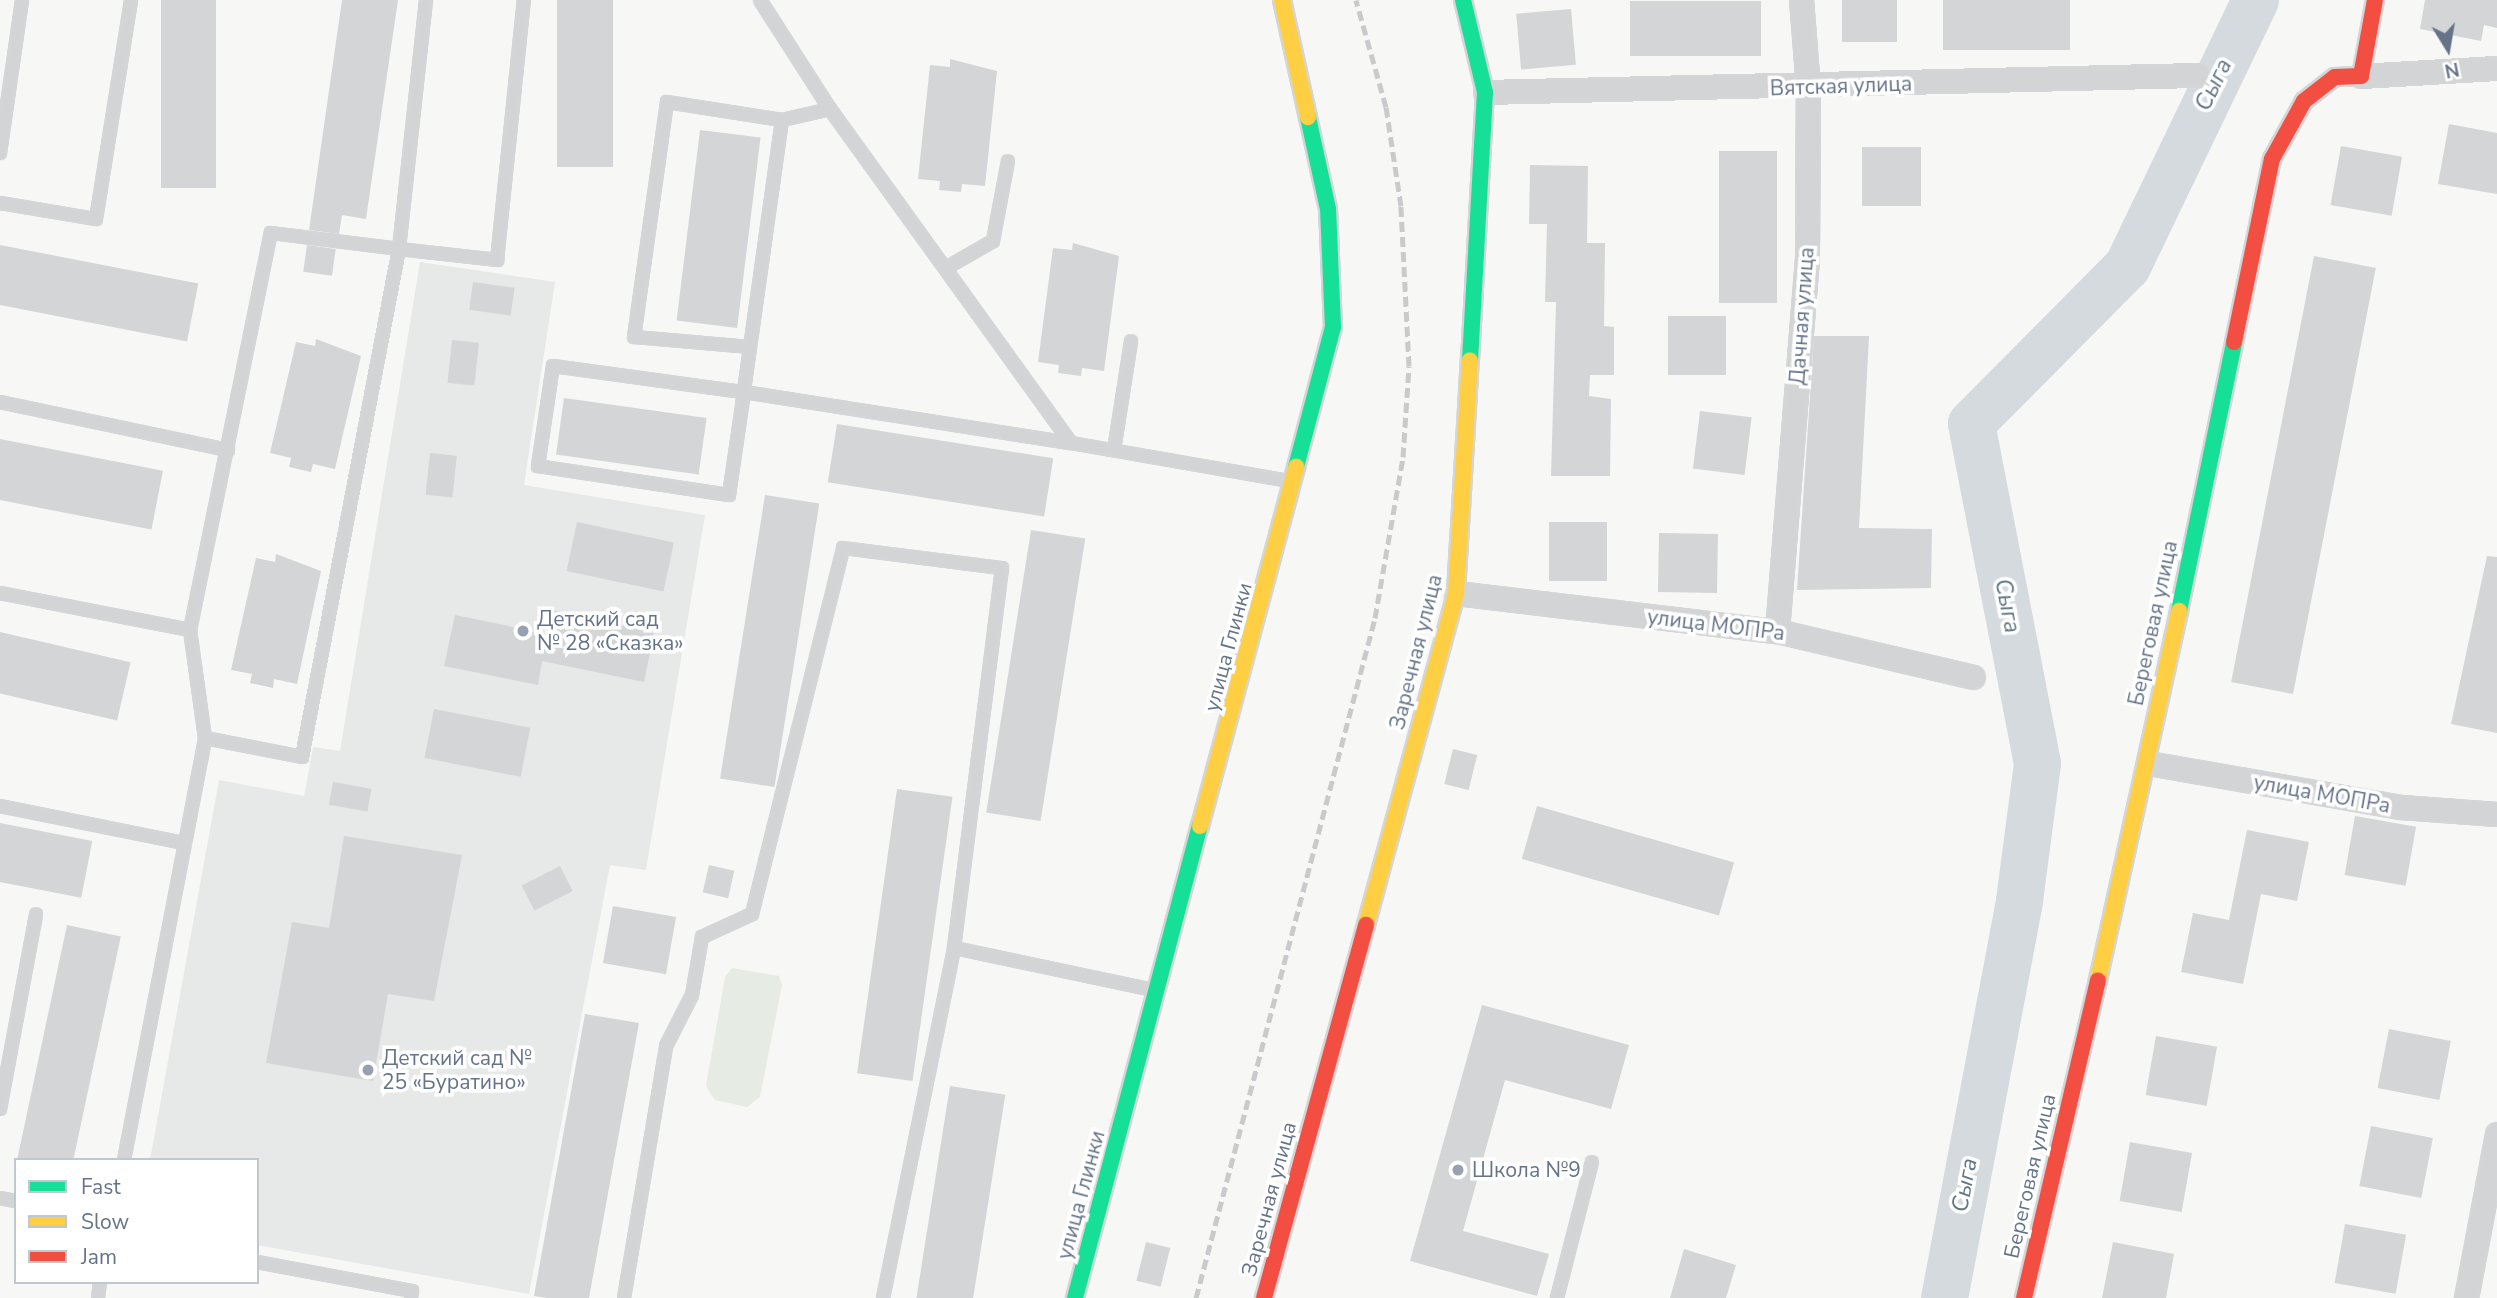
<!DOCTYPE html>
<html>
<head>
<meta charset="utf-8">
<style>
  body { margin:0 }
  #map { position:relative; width:2497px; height:1298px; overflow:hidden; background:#f7f7f6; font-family:"Nunito Sans",sans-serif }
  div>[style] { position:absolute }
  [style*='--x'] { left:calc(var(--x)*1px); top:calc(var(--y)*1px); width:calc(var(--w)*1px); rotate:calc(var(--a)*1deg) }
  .built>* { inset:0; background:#e7e8e8 }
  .green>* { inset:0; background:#e6ebe4 }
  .river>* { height:47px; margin:-23.5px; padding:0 23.5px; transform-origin:23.5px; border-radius:23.5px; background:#d5dade }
  .building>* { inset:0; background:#d4d5d6; transform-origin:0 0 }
  .roads { filter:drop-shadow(2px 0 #d3d5d7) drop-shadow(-2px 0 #d3d5d7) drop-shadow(0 2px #d3d5d7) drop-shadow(0 -2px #d3d5d7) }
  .lane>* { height:10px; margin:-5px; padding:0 5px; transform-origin:5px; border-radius:5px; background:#d3d4d5 }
  .street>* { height:21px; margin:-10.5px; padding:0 10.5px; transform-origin:10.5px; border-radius:10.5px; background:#d3d4d5 }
  .fast>* { height:16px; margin:-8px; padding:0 8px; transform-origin:8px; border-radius:8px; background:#16e098 }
  .slow>* { height:16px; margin:-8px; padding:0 8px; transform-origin:8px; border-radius:8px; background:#ffcf43 }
  .jam>* { height:16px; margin:-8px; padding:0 8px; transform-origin:8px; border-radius:8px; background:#f24e42 }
  .rail>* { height:5px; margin-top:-2.5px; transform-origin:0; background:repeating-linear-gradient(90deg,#c9cacb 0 10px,transparent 0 15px) }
  .dots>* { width:19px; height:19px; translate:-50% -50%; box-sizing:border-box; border:4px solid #fff; border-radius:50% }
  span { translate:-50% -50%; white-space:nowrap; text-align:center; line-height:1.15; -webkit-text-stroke:7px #fff; paint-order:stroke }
  .street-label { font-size:21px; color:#657389 }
  .poi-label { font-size:21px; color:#657389 }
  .left { translate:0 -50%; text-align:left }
  .water-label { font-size:23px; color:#607584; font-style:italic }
  .legend { position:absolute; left:14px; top:1158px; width:245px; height:126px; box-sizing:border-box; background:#fff; border:2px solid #c1c7d0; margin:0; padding:9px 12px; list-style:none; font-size:21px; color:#657389 }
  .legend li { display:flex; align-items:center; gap:14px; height:35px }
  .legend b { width:35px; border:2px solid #c1c7d0 }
  .north { position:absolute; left:2413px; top:14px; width:70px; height:70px; -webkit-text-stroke:5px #fff; paint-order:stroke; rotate:169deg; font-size:19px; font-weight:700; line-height:28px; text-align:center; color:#657389 }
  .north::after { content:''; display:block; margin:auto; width:24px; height:32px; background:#657389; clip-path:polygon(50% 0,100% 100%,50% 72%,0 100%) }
</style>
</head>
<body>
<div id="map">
  <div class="built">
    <div style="clip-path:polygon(420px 262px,555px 282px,524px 485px,705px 515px,646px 870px,610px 865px,529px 1294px,257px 1245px,257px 1160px,150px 1160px,219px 780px,304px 796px,313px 747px,340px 751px)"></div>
  </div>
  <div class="green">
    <div style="clip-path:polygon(732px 968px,779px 976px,782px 985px,760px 1097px,747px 1107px,715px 1100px,706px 1086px,725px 977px)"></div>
  </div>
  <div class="river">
    <div style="--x:1944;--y:1298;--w:405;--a:-79.3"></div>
    <div style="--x:2019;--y:900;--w:138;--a:-82.5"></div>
    <div style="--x:2037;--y:763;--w:346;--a:-101"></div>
    <div style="--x:1971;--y:423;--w:221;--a:-45.2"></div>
    <div style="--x:2127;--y:266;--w:295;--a:-64.3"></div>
  </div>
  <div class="building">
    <div style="left:161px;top:0;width:55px;height:188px"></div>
    <div style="clip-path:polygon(342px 0,398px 0,366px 219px,342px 215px,339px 234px,309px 230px)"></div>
    <div style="left:557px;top:0;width:56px;height:167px"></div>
    <div style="left:1842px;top:0;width:55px;height:42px"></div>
    <div style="left:2070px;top:0;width:50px;height:127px;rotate:90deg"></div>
    <div style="clip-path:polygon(2425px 0,2497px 0,2497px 28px,2484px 25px,2481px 41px,2420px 29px)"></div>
    <div style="left:1630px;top:1px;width:131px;height:55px"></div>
    <div style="left:1571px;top:9px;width:56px;height:55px;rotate:85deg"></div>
    <div style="clip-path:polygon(950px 59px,997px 71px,985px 186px,962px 184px,961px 192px,939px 190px,940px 181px,918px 179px,930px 65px,950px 67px)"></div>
    <div style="clip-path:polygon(2449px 124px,2497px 133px,2497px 194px,2438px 184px)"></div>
    <div style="left:700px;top:130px;width:61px;height:192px;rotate:7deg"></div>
    <div style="left:2341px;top:146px;width:62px;height:60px;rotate:10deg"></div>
    <div style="left:1862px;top:147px;width:59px;height:59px"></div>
    <div style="left:1719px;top:151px;width:58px;height:152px"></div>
    <div style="clip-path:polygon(1530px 165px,1588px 166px,1587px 243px,1605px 243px,1604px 326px,1614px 327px,1614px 375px,1590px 375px,1589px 396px,1611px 399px,1610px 476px,1551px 476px,1556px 302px,1545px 302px,1547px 224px,1529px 224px)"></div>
    <div style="clip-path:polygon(1073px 243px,1119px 256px,1104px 371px,1082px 368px,1081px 376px,1058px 373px,1059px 365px,1038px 362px,1053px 248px,1072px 250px)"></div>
    <div style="left:0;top:245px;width:202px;height:59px;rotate:11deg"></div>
    <div style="left:307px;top:245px;width:29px;height:27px;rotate:8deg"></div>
    <div style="left:2314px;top:256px;width:63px;height:434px;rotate:11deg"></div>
    <div style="left:473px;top:282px;width:42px;height:28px;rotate:8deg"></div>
    <div style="left:1668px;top:316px;width:58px;height:59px"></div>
    <div style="clip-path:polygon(1814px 336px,1869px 336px,1859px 528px,1932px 529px,1931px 588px,1797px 590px)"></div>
    <div style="clip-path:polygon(316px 339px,361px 356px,335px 469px,313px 464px,311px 472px,289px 467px,291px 458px,270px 453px,296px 342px,315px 346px)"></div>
    <div style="left:452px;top:340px;width:27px;height:43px;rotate:6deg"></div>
    <div style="left:564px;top:398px;width:144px;height:57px;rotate:8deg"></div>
    <div style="left:1700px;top:411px;width:52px;height:58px;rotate:7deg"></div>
    <div style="left:837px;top:424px;width:219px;height:59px;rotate:9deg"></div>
    <div style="left:0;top:439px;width:166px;height:60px;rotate:11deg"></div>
    <div style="left:430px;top:453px;width:27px;height:42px;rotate:6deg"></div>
    <div style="left:765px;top:495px;width:55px;height:287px;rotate:9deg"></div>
    <div style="left:577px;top:522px;width:99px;height:50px;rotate:12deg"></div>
    <div style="left:1549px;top:522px;width:58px;height:59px"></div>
    <div style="left:1031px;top:530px;width:55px;height:286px;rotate:9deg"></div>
    <div style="left:1659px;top:533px;width:59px;height:59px;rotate:1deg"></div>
    <div style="clip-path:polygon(276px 554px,321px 571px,297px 684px,274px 679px,273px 688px,250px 683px,252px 674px,231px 670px,256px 558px,275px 562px)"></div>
    <div style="clip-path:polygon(2487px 556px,2497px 557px,2497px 733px,2451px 724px)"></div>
    <div style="clip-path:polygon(553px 610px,654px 633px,644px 682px,542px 661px,538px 685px,444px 666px,455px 615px,547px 634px)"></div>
    <div style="left:0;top:632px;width:134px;height:60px;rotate:13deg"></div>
    <div style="left:434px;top:709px;width:98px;height:50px;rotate:11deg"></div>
    <div style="left:1453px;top:749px;width:25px;height:36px;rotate:14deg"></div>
    <div style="left:333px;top:782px;width:39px;height:23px;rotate:10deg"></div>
    <div style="left:897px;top:789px;width:56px;height:287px;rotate:8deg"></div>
    <div style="left:1537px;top:806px;width:205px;height:55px;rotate:16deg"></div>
    <div style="left:2355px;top:816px;width:62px;height:60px;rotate:10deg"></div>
    <div style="left:0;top:823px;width:94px;height:58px;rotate:11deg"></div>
    <div style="clip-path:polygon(2247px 830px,2309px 842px,2297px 901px,2261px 894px,2243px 984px,2181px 972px,2193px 913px,2229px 920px)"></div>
    <div style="clip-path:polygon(344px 836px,462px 855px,434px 1001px,388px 994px,373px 1081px,266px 1063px,292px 922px,329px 928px)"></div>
    <div style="left:709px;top:865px;width:26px;height:28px;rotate:13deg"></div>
    <div style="left:560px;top:866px;width:28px;height:43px;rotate:63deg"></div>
    <div style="left:613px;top:906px;width:64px;height:58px;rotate:10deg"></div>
    <div style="left:67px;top:925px;width:55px;height:240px;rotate:12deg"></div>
    <div style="clip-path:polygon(1482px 1005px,1629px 1045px,1611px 1109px,1505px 1080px,1463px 1231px,1549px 1254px,1537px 1296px,1410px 1261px)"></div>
    <div style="clip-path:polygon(585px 1014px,639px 1023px,589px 1298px,548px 1298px,534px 1296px)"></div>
    <div style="left:2389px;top:1029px;width:63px;height:60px;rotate:11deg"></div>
    <div style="left:2156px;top:1036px;width:62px;height:60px;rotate:10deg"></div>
    <div style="left:950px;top:1086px;width:56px;height:215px;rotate:9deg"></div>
    <div style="left:2371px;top:1126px;width:63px;height:61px;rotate:11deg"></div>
    <div style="left:2130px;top:1142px;width:63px;height:60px;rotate:10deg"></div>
    <div style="left:2345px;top:1224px;width:62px;height:60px;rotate:10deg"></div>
    <div style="left:1146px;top:1242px;width:25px;height:40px;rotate:14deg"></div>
    <div style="clip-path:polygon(2113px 1242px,2174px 1254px,2166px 1298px,2102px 1298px)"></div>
    <div style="clip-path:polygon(1684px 1249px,1736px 1265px,1726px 1298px,1670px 1298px)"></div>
  </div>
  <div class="roads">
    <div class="lane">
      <div style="--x:426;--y:0;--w:250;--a:96.2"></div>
      <div style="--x:399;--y:249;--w:99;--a:6.4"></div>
      <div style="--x:497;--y:260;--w:261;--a:-84.1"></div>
      <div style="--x:760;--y:0;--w:130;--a:57.3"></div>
      <div style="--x:830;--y:109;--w:412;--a:54.2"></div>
      <div style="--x:830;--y:109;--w:49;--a:167.1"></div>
      <div style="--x:782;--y:120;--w:275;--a:98"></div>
      <div style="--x:744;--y:392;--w:104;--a:98.3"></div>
      <div style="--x:729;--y:495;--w:193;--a:-171.4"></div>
      <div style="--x:538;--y:466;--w:101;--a:-81.5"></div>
      <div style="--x:553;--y:366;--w:193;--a:7.8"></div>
      <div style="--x:744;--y:392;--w:331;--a:8.9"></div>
      <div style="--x:1071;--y:443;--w:220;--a:9.9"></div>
      <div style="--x:0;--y:153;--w:155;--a:-81.8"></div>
      <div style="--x:0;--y:203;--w:97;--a:9.5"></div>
      <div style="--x:96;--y:219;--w:222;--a:-80.9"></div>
      <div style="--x:946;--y:268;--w:54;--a:-29.9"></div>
      <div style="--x:993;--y:241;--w:81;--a:-79.4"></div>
      <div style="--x:750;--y:347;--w:116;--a:-175.1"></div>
      <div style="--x:634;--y:337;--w:237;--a:-82"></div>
      <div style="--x:667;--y:102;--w:116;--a:8.9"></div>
      <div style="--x:0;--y:402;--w:233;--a:11.9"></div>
      <div style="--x:1114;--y:450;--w:110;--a:-81.1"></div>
      <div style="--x:0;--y:593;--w:194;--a:11"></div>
      <div style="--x:0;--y:806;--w:188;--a:11.4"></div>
      <div style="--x:0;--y:1109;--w:198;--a:-79.5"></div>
      <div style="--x:124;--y:1160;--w:430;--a:-79.1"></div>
      <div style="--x:205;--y:738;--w:109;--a:-97.9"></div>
      <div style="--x:190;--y:630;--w:405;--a:-78.5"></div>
      <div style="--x:271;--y:233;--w:129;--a:7.1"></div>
      <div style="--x:399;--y:249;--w:517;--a:100.81"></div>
      <div style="--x:302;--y:757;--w:99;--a:-168.9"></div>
      <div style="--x:0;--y:1198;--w:16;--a:11"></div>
      <div style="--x:257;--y:1262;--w:158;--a:10.6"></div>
      <div style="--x:412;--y:1291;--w:7;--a:98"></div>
      <div style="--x:98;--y:1298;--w:16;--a:-83"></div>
      <div style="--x:624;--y:1298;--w:255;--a:-80.5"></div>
      <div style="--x:666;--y:1046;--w:57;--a:-63"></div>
      <div style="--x:692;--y:995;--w:59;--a:-80.2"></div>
      <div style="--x:702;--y:937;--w:55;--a:-24.7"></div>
      <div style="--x:752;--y:914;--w:377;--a:-76"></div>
      <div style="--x:843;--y:548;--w:160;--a:7.2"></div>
      <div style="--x:1002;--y:568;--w:383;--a:97.2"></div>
      <div style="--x:883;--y:1298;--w:357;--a:-78.5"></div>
      <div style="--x:954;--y:948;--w:204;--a:11.9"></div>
      <div style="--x:1557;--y:1298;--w:140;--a:-75.6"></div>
    </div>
    <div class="street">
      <div style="--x:2361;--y:76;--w:136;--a:-3.4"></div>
      <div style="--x:1485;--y:92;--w:712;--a:-1.37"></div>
      <div style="--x:1456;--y:593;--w:323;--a:6.8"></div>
      <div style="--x:1777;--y:631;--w:201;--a:13.2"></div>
      <div style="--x:1777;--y:631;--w:375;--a:-85.4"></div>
      <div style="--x:1807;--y:257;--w:169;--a:-89.7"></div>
      <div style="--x:1808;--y:88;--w:88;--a:-94.5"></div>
      <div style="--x:2148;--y:763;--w:257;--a:9.9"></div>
      <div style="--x:2401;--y:807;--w:96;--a:4.2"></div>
      <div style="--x:2466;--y:1298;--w:167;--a:-79.3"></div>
    </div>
    <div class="fast">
      <div style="--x:1463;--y:0;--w:95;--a:76.6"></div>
      <div style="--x:1485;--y:92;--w:268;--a:93.2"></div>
      <div style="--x:1296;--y:467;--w:145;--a:-75.2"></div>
      <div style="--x:1333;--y:327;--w:118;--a:-92.4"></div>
      <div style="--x:1328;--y:209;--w:94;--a:-102.3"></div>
      <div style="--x:2179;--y:611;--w:275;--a:-78.4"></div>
      <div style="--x:1075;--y:1298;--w:488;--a:-75.2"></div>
    </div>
    <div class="slow">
      <div style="--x:1282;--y:0;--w:120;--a:77.5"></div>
      <div style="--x:1200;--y:826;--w:372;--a:-75"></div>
      <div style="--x:1366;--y:925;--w:344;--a:-74.8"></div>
      <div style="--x:1456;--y:593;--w:233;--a:-86.6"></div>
      <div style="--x:2098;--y:980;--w:378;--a:-77.6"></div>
    </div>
    <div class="jam">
      <div style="--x:2234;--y:342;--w:187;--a:-78.3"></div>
      <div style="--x:2272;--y:159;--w:66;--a:-61.1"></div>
      <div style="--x:2304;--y:101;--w:39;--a:-38"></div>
      <div style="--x:2335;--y:77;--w:26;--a:-2"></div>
      <div style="--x:2361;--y:76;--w:77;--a:-79.6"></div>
      <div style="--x:1264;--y:1298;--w:387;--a:-74.7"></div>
      <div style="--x:2024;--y:1298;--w:326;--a:-76.9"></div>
    </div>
  </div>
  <div class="rail">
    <div style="--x:1196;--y:1298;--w:703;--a:-75.25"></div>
    <div style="--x:1375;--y:618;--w:163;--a:-80.1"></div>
    <div style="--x:1403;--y:457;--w:91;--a:-86.2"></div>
    <div style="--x:1409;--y:366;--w:160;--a:-92.9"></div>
    <div style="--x:1401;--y:206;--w:100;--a:-98.6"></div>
    <div style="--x:1386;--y:107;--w:111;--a:-105.7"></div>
  </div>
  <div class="dots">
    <div style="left:523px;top:631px;background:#98a1af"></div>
    <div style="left:368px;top:1070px;background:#98a1af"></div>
    <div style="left:1458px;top:1170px;background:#98a1af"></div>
  </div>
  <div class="street-label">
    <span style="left:1841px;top:86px;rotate:-2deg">Вятская улица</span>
    <span style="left:1802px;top:316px;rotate:-86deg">Дачная улица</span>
    <span style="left:2153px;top:623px;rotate:-78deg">Береговая улица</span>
    <span style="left:1716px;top:625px;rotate:7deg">улица МОПРа</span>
    <span style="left:1228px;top:647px;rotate:-75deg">улица Глинки</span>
    <span style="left:1416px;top:652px;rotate:-76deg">Заречная улица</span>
    <span style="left:2322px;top:794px;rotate:10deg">улица МОПРа</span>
    <span style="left:2030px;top:1176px;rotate:-77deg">Береговая улица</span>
    <span style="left:1081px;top:1195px;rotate:-75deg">улица Глинки</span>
    <span style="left:1269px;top:1199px;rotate:-75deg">Заречная улица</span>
  </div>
  <div class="poi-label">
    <span class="left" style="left:537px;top:631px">Детский сад<br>№ 28 «Сказка»</span>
    <span class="left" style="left:382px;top:1070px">Детский сад №<br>25 «Буратино»</span>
    <span class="left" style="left:1472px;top:1170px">Школа №9</span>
  </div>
  <div class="water-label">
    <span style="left:2214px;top:85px;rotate:-64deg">Сыга</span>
    <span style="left:2007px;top:606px;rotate:79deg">Сыга</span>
    <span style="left:1965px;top:1185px;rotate:-79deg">Сыга</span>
  </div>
  <ul class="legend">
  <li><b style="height:9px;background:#16e098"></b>Fast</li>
  <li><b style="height:9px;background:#ffcf43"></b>Slow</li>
  <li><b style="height:9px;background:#f24e42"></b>Jam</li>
  </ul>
  <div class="north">N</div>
</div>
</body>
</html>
